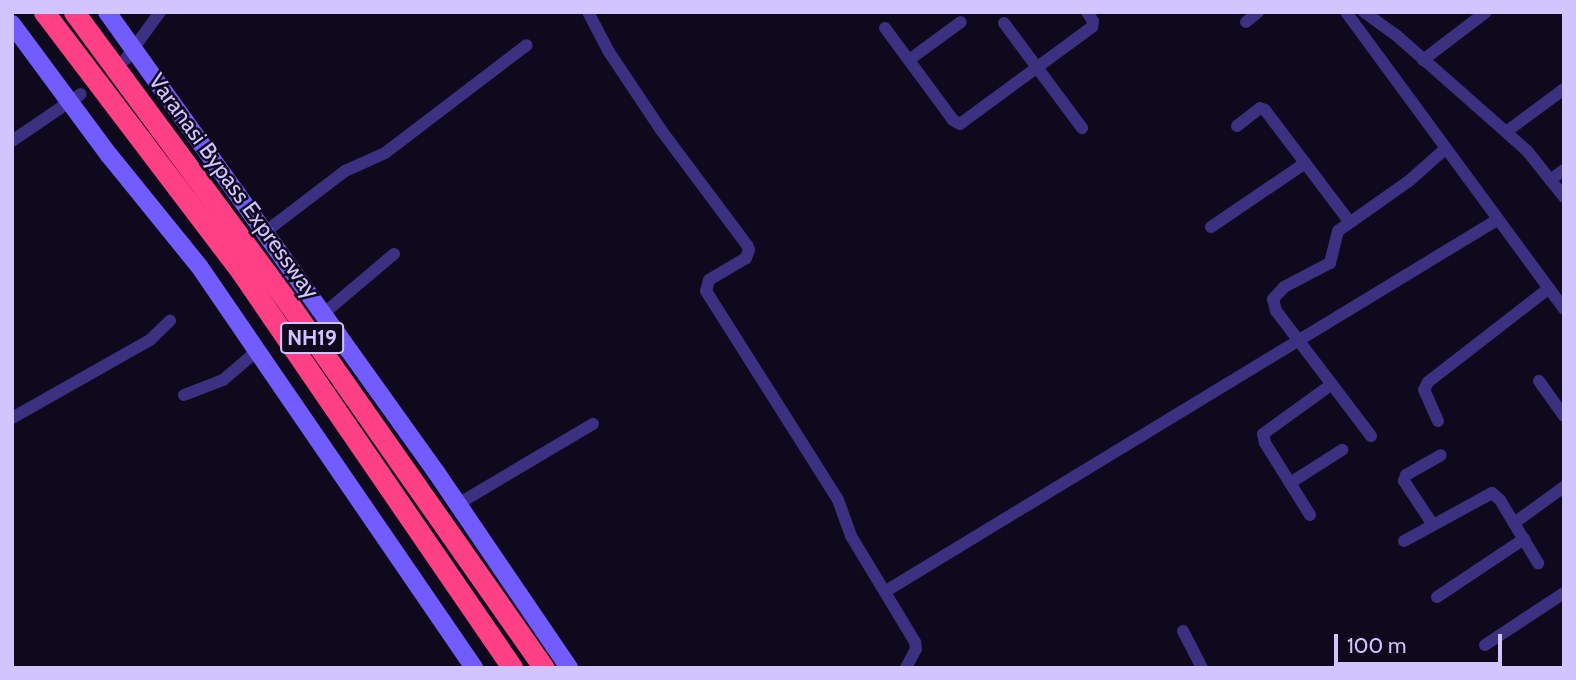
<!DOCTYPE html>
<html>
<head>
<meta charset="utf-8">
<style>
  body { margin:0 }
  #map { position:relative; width:1576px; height:680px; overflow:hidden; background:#0f091d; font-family:Cabin,sans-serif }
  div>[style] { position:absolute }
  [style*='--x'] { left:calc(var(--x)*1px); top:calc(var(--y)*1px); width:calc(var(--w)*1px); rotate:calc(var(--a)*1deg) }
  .street>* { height:12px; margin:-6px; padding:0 6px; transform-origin:6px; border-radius:6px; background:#3c3080 }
  .secondary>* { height:18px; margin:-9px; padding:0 9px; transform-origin:9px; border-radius:9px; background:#735cff }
  .highway>* { height:21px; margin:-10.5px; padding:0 10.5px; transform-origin:10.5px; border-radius:10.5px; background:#ff4085 }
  span { translate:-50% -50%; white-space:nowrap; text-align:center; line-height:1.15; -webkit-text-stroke:5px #0f091d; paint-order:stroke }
  .shield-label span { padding:2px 5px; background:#0f091d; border:2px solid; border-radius:5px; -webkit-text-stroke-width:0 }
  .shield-label { font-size:21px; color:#d2c5ff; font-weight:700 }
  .street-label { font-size:23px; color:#d2c5ff }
  .frame { position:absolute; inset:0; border:14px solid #d2c5ff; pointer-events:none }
  .scale { position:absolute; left:1334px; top:634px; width:168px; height:32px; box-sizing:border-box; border:4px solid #d2c5ff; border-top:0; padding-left:9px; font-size:21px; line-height:24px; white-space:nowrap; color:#d2c5ff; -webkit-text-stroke:5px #0f091d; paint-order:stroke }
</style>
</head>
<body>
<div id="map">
  <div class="street">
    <div style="--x:588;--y:12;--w:45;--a:62.3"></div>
    <div style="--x:609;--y:52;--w:94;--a:56.3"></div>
    <div style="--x:661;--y:130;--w:144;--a:53.2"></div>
    <div style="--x:747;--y:245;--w:5;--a:68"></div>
    <div style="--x:749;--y:250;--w:9;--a:111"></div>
    <div style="--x:746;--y:258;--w:43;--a:149.3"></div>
    <div style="--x:709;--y:280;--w:11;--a:105"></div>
    <div style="--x:706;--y:291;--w:247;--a:57.7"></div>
    <div style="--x:838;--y:500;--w:38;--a:70"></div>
    <div style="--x:851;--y:536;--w:124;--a:58.9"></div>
    <div style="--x:915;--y:642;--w:7;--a:82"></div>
    <div style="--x:916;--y:649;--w:21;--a:118"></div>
    <div style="--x:1346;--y:12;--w:368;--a:53.7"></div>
    <div style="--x:1364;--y:12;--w:39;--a:36"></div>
    <div style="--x:1396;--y:35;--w:147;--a:41.4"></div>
    <div style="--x:1506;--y:132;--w:30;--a:42"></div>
    <div style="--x:1528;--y:152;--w:58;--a:51.3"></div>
    <div style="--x:1246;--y:22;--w:16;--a:-40"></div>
    <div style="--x:1004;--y:23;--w:131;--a:53.4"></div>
    <div style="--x:885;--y:28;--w:114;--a:53.5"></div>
    <div style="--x:953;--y:120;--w:8;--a:30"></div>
    <div style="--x:960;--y:124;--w:164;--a:-36.3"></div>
    <div style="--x:1092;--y:27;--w:6;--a:-81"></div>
    <div style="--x:1093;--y:21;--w:11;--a:-124"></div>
    <div style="--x:125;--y:60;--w:59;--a:-53.9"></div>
    <div style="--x:909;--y:60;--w:64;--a:-36.2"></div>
    <div style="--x:1423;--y:60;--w:79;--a:-37.3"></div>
    <div style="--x:1237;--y:126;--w:29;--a:-38"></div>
    <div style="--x:1260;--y:108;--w:5;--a:22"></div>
    <div style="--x:1265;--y:110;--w:139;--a:52.9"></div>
    <div style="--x:1506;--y:132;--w:72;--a:-36.6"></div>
    <div style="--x:12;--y:141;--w:83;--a:-34.3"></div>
    <div style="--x:1550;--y:180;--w:17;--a:-36"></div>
    <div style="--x:1211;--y:227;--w:114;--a:-34.2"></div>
    <div style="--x:265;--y:232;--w:101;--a:-37.3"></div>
    <div style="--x:345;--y:171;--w:44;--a:-24.2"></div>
    <div style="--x:385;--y:153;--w:178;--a:-37.3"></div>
    <div style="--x:323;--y:314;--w:93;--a:-40.2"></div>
    <div style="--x:1539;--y:381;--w:43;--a:54.5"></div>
    <div style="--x:184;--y:395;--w:42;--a:-21"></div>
    <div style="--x:223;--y:380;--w:45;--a:-40.5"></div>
    <div style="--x:12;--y:418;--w:159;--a:-29.5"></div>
    <div style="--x:150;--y:340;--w:28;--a:-44"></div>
    <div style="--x:1438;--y:421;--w:34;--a:-114"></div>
    <div style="--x:1424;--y:390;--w:9;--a:-63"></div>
    <div style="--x:1428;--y:382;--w:153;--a:-37.8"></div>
    <div style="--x:1371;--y:436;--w:157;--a:-127.2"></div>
    <div style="--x:1276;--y:311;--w:12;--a:-104"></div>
    <div style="--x:1273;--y:299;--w:16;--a:-47"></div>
    <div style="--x:1284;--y:287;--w:52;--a:-27.6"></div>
    <div style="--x:1330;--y:263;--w:33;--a:-76"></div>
    <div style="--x:1338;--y:231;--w:87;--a:-35.2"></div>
    <div style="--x:1409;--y:181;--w:47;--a:-41.5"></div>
    <div style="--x:1290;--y:483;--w:62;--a:-32.4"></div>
    <div style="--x:458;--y:504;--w:157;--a:-30.7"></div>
    <div style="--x:1310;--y:515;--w:85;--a:-122"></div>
    <div style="--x:1265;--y:443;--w:9;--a:-103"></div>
    <div style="--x:1263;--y:434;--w:85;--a:-35.9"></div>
    <div style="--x:1514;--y:523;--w:62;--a:-35.8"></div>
    <div style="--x:1433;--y:525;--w:53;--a:-123.4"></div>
    <div style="--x:1404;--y:481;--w:6;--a:-72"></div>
    <div style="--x:1406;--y:475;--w:40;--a:-29.7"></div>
    <div style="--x:1404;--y:541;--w:100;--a:-28.6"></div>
    <div style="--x:1492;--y:493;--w:11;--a:41"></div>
    <div style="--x:1500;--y:500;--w:74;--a:58.9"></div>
    <div style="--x:886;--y:591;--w:715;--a:-31.27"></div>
    <div style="--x:1437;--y:597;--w:105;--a:-33.7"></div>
    <div style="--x:1183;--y:631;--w:42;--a:62.8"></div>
    <div style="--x:1485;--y:645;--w:95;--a:-33.4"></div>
  </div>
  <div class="secondary">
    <div style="--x:107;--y:12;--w:566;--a:54.43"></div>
    <div style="--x:436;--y:472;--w:237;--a:55.8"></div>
    <div style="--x:12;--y:24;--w:163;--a:53.5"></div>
    <div style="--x:109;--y:155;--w:143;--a:51"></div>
    <div style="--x:199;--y:266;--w:487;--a:55.6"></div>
  </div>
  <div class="highway">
    <div style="--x:44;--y:12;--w:328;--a:52.8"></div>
    <div style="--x:242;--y:273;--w:478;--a:55.6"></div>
    <div style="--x:74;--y:12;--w:363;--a:53.6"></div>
    <div style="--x:289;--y:304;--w:444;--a:55"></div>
  </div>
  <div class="shield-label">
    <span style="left:312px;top:338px">NH19</span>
  </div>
  <div class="street-label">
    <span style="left:234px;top:186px;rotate:54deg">Varanasi Bypass Expressway</span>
  </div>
  <div class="frame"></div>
  <div class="scale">100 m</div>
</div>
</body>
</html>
